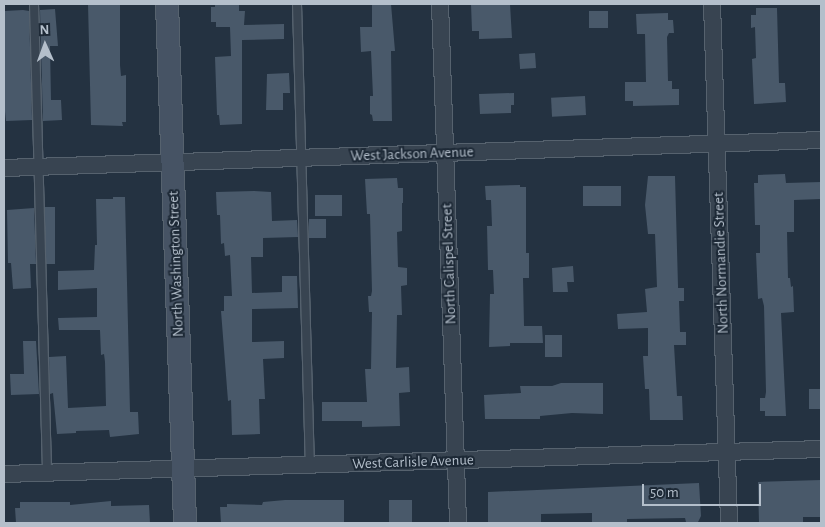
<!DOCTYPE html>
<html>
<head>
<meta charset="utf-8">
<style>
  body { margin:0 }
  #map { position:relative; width:825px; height:527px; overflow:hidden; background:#243241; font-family:"Alegreya Sans",sans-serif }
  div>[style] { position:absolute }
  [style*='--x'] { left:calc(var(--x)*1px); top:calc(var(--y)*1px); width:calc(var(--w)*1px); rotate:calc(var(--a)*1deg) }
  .building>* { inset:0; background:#49596a; transform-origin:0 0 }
  .roads { filter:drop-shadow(1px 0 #56626e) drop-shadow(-1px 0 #56626e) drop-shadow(0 1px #56626e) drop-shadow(0 -1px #56626e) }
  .lane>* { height:8px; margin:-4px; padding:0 4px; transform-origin:4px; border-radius:4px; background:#384451 }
  .street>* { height:16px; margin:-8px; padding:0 8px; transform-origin:8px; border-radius:8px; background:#384451 }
  .secondary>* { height:22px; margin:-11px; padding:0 11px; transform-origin:11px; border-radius:11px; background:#465364 }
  span { translate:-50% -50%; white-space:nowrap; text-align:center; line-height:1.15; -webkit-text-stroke:4px #1d2936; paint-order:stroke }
  .street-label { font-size:15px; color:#b4bfcb }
  .frame { position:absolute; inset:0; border:5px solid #b4bfcb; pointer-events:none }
  .north { position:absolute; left:20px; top:20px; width:50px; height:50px; -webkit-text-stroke:4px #1d2936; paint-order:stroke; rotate:358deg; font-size:14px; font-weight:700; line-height:20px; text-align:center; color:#b4bfcb }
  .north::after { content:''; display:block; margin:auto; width:18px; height:22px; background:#b4bfcb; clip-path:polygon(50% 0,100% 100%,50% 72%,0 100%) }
  .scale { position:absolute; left:642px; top:484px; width:119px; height:22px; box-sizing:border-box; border:2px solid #b4bfcb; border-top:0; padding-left:6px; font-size:15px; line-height:18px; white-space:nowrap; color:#b4bfcb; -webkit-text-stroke:4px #1d2936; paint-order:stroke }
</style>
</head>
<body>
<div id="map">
  <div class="building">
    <div style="clip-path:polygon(88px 4px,120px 4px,120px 65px,121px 76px,126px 75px,126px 122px,122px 122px,123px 126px,91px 125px)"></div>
    <div style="clip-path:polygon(215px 4px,239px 4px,239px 11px,245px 11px,244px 25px,284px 24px,284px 39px,242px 40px,242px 124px,220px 125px,219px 115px,217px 115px,215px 57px,231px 56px,230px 27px,216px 27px,216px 22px,211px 22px,211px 7px,215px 7px)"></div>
    <div style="clip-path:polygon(372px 4px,391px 4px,395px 51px,391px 51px,392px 121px,373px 121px,372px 115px,370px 114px,370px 96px,373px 96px,371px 51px,361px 52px,360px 27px,372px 27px)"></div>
    <div style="clip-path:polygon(471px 4px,510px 4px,512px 38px,479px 39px,479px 31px,472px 31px)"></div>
    <div style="clip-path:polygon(756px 8px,777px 8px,779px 83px,785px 83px,786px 102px,754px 104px,752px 59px,756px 58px,755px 27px,751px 28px,751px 15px,756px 15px)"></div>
    <div style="clip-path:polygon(55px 9px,58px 46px,50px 46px,51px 100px,61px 100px,62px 120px,43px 121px,40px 10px)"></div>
    <div style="clip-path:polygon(23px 10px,29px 11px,32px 120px,6px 121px,4px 102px,5px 11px)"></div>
    <div style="left:589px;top:11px;width:19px;height:17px"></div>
    <div style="clip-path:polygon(668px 13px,668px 20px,673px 20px,674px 33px,669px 33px,667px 37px,668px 81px,672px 81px,672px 89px,679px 89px,679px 105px,633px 106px,633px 101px,625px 101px,625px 82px,646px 82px,645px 34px,637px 34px,636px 14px)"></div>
    <div style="left:535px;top:53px;width:15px;height:16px;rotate:86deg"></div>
    <div style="clip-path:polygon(289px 73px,290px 93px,283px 93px,283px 110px,266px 110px,267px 74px)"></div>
    <div style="clip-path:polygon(514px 93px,514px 105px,511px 105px,511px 113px,480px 114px,479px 94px)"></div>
    <div style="left:585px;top:96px;width:19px;height:34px;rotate:87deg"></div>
    <div style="clip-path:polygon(785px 174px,786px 183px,821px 182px,821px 199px,794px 200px,794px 232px,787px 232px,788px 278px,790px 278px,791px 287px,793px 286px,794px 312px,781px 313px,786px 416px,765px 416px,765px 411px,760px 411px,760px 398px,765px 398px,766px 392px,764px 306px,762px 298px,758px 299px,756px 253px,760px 253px,760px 225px,755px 225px,754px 183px,758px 183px,758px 175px)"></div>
    <div style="clip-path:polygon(648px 176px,675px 176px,678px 286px,678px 288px,684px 288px,684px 301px,679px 301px,680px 332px,686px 332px,686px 345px,674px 345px,677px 396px,682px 396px,683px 420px,650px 420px,649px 389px,645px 389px,643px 356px,648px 356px,648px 328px,618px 329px,617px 314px,647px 312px,645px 289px,657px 287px,655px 234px,648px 234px,645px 205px)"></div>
    <div style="clip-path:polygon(397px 178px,398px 188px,403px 188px,403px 203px,402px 203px,402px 231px,397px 232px,398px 267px,407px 268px,407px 285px,401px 286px,402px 315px,397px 315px,396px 368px,409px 367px,410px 392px,399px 393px,400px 426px,362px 427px,362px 421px,322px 421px,322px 402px,367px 402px,365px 369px,371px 369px,372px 312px,369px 312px,368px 296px,371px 296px,372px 291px,370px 214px,367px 214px,365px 179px)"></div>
    <div style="clip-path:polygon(520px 185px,520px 187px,526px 187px,526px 253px,529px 253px,529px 278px,523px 278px,524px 326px,542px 326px,543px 343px,510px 343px,510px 346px,489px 347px,490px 294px,494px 294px,493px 270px,488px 270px,487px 226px,492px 226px,491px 200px,486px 200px,485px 186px)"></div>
    <div style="left:621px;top:186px;width:20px;height:38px;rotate:90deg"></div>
    <div style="clip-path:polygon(254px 191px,271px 192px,272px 221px,297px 220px,298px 237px,263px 238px,263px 257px,251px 257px,252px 293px,282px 292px,282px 276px,297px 276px,298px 308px,252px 309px,252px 342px,284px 341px,284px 358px,263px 359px,265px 399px,259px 399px,260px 434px,232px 435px,231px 400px,228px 401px,221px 311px,224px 311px,224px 296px,232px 296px,230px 255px,225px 256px,224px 243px,221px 244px,220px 215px,217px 215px,216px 192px)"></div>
    <div style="left:315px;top:195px;width:27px;height:21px"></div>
    <div style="clip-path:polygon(113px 197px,125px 197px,130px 412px,138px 412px,139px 434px,110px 437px,109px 430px,76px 431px,76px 433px,57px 434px,53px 393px,50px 394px,49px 357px,66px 356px,68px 408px,106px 406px,105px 362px,104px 354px,101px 355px,100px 330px,59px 330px,58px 318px,97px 317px,97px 288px,58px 290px,58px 271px,94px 270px,95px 245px,97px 245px,96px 199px,113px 199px)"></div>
    <div style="left:45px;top:207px;width:10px;height:57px"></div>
    <div style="clip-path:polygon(34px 208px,36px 264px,30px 264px,31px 288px,13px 289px,11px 263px,8px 263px,7px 210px)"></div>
    <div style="left:326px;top:219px;width:19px;height:17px;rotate:90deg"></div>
    <div style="clip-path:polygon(573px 266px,574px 282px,567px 282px,568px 292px,553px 292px,552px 268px)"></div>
    <div style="left:545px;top:335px;width:17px;height:22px"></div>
    <div style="clip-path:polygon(23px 341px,36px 341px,39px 394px,11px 395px,10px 374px,24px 374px)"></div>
    <div style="clip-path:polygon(561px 383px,603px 383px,603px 414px,572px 413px,540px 416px,540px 419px,485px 419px,484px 395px,521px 393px,520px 386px,552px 386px)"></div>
    <div style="left:809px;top:389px;width:12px;height:20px"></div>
    <div style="clip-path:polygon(821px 480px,821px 517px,803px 517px,803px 523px,759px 523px,758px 482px)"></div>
    <div style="clip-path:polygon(699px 483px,701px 516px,698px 522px,686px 522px,685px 518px,627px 519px,627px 522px,592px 523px,592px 513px,541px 514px,541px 523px,488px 523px,488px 492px)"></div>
    <div style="clip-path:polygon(285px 500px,344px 500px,344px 523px,221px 523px,220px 507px,227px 507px,227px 504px,262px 505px,263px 502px)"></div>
    <div style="left:389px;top:500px;width:23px;height:23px"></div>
    <div style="clip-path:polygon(111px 501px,111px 506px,149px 505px,150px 523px,16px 523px,15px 508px,20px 508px,20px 502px,70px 502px,70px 505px)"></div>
  </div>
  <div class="roads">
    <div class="lane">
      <div style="--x:34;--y:4;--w:468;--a:88.4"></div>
      <div style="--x:297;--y:4;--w:461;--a:88.4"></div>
    </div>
    <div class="street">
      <div style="--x:440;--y:4;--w:519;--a:88.01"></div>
      <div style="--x:712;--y:4;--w:519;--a:88.12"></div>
      <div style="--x:4;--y:168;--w:817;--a:-1.96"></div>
      <div style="--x:4;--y:474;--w:817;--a:-1.75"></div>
    </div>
    <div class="secondary">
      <div style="--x:167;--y:4;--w:519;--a:88.01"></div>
    </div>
  </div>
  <div class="street-label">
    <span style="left:412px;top:154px;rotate:-2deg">West Jackson Avenue</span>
    <span style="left:721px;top:263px;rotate:-92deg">North Normandie Street</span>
    <span style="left:176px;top:264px;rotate:-92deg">North Washington Street</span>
    <span style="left:449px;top:264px;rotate:-92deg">North Calispel Street</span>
    <span style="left:413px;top:462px;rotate:-2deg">West Carlisle Avenue</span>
  </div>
  <div class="frame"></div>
  <div class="north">N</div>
  <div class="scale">50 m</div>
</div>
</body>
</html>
